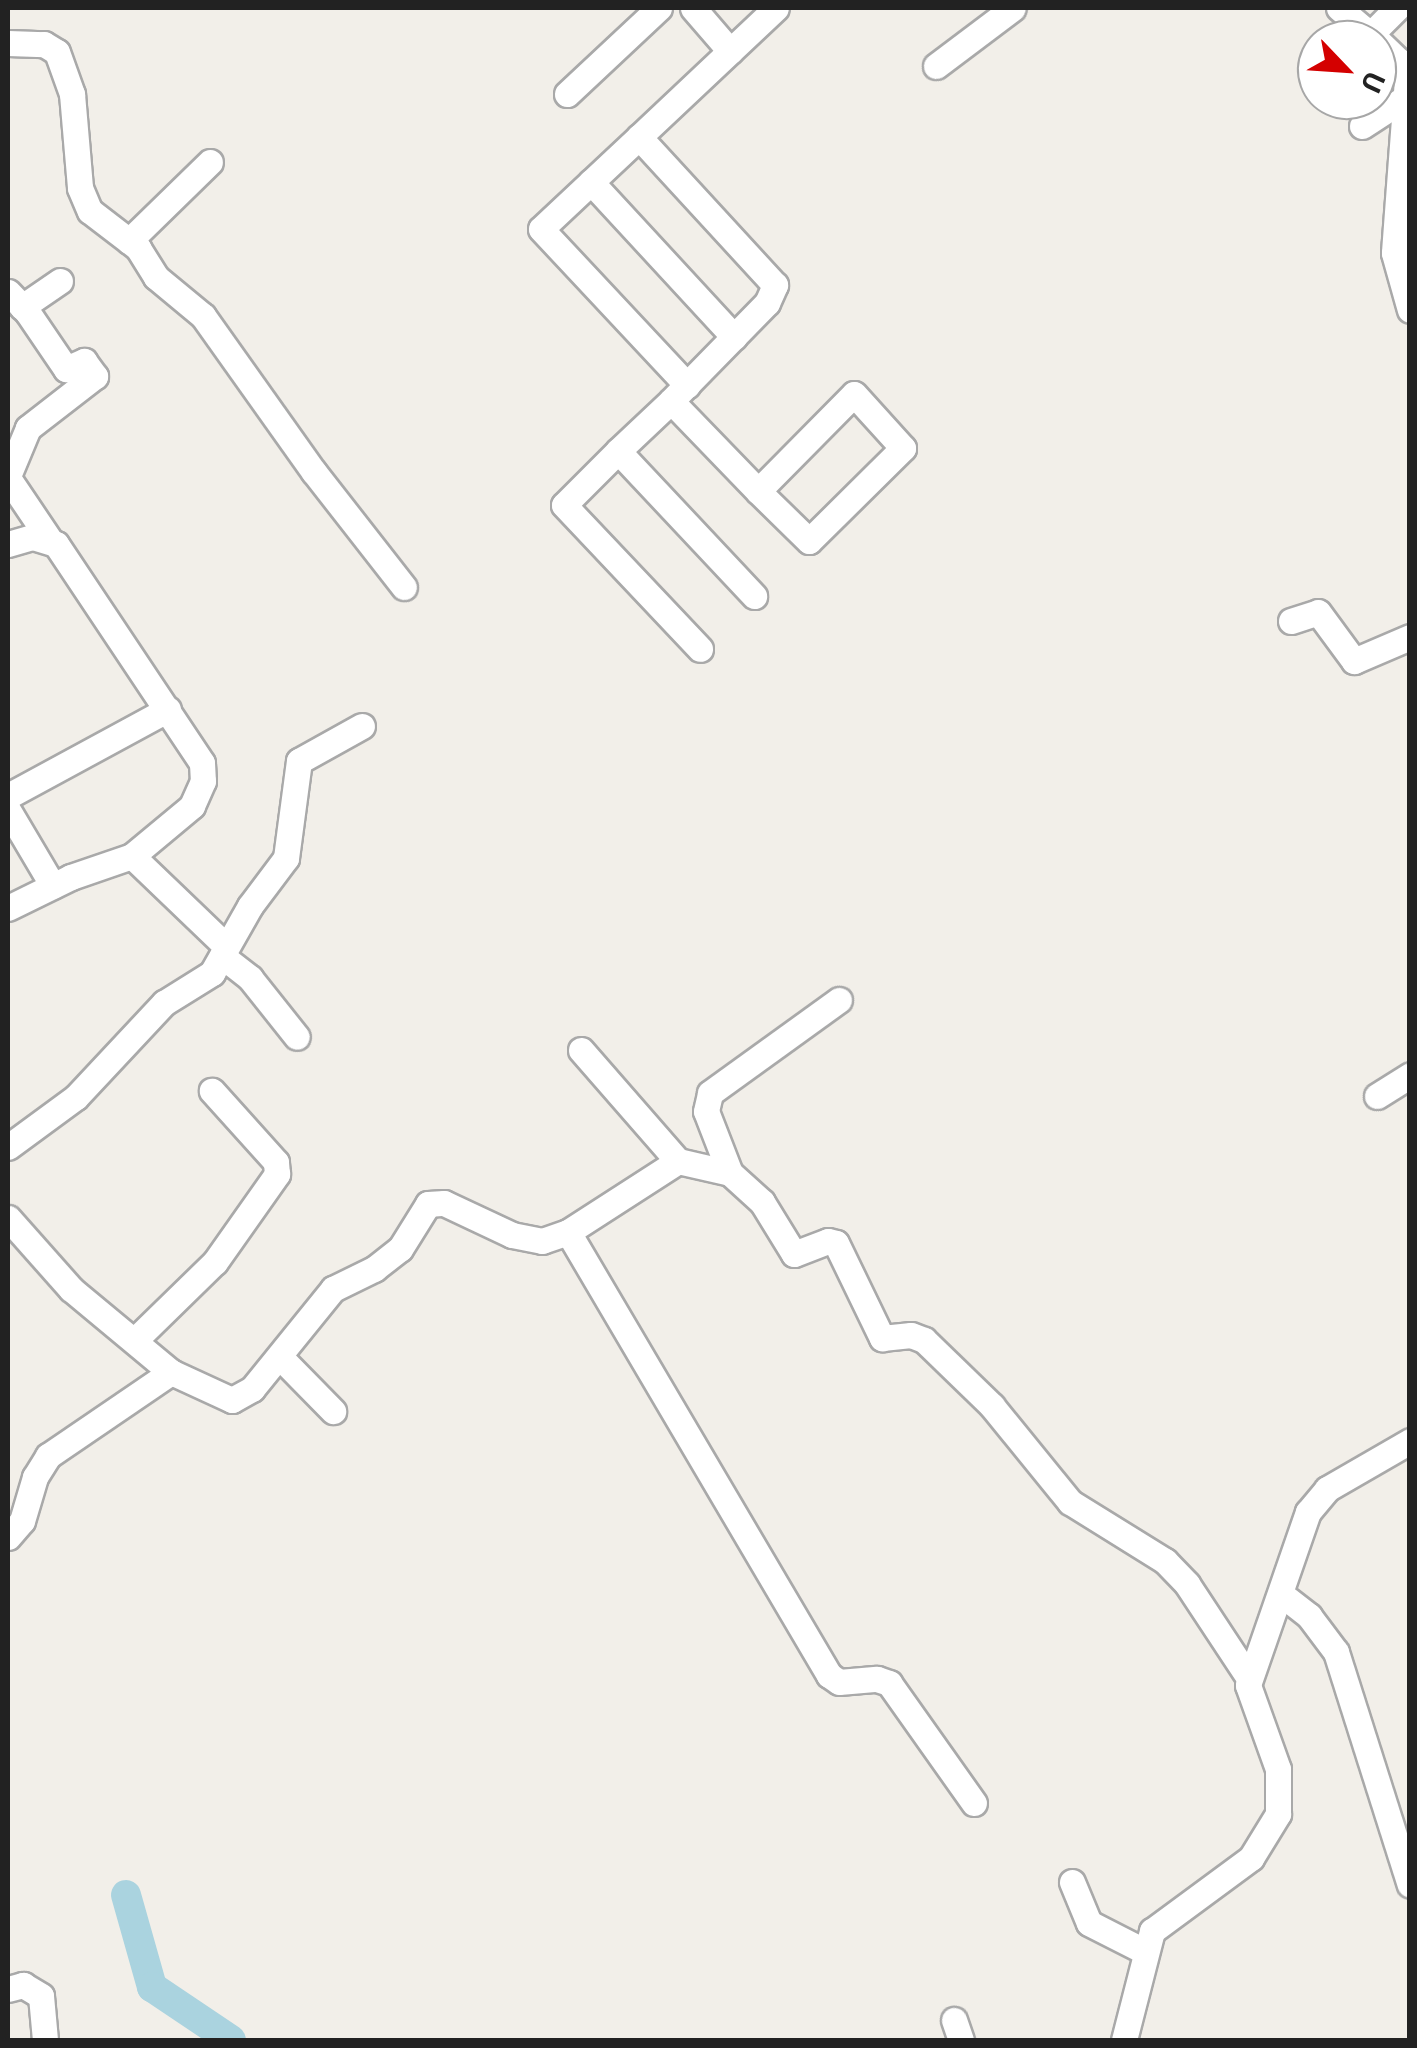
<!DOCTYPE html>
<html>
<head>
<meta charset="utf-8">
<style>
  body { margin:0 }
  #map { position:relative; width:1417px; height:2048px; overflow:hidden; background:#f2efe9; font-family:Roboto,sans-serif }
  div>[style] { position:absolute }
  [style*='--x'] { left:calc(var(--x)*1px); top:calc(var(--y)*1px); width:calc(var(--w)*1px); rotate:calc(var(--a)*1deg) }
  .river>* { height:30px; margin:-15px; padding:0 15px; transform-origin:15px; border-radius:15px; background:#aad3df }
  .roads { filter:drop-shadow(2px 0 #a9a9a9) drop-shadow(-2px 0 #a9a9a9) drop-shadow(0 2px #a9a9a9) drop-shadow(0 -2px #a9a9a9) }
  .minor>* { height:25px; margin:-12.5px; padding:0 12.5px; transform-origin:12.5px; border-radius:12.5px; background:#fff }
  span { translate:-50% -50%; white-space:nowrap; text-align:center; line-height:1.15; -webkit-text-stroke:9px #fff; paint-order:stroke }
  .frame { position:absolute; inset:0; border:10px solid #222; pointer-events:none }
  .north { position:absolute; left:1297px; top:20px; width:100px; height:100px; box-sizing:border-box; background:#fff; border:2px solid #a7a7a7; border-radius:50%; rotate:115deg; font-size:28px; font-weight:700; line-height:40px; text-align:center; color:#222 }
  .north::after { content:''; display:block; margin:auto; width:35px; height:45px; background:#d40000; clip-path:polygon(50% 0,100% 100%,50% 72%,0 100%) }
</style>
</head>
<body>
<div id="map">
  <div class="river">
    <div style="--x:126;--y:1895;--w:96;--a:74.2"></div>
    <div style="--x:152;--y:1987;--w:95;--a:33.9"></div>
  </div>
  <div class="roads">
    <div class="minor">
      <div style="--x:693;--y:8;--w:57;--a:49.3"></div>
      <div style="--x:1339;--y:8;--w:50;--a:40.1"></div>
      <div style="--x:1370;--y:35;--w:38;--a:-45"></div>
      <div style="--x:1377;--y:40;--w:30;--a:44"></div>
      <div style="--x:1399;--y:61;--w:20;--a:66"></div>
      <div style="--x:1407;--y:79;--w:174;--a:94.3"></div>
      <div style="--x:1394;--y:253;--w:59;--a:74.3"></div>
      <div style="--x:8;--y:43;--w:36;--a:2"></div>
      <div style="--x:44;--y:44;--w:15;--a:32"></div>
      <div style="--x:57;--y:52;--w:45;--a:70.3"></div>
      <div style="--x:72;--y:94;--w:94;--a:85.1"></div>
      <div style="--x:80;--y:188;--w:25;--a:67"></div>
      <div style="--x:90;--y:211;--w:61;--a:37.6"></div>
      <div style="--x:138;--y:248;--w:34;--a:58"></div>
      <div style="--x:156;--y:277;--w:61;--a:39.7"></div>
      <div style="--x:203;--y:316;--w:191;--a:54.6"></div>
      <div style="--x:314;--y:472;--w:146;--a:52"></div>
      <div style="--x:936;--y:66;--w:96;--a:-37"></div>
      <div style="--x:567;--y:94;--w:126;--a:-43.1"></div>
      <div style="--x:1362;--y:126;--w:55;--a:-33.1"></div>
      <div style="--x:639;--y:137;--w:134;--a:136.8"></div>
      <div style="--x:541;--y:229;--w:214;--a:46.9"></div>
      <div style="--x:591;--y:182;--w:211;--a:47.3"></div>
      <div style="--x:129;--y:241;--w:113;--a:-44.3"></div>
      <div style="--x:8;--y:292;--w:29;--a:46"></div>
      <div style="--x:28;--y:313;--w:68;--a:55.8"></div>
      <div style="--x:66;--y:369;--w:20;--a:-24"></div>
      <div style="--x:84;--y:361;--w:19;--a:54"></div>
      <div style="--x:95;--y:376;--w:85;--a:142.2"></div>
      <div style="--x:28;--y:428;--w:52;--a:112.6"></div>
      <div style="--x:22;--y:307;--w:46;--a:-34.4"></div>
      <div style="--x:671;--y:401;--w:73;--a:136.7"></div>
      <div style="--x:618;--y:451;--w:199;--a:46.8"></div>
      <div style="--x:618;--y:451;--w:76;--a:135"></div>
      <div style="--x:564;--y:505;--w:198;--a:46.6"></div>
      <div style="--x:8;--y:478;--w:73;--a:56.1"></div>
      <div style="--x:758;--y:491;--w:136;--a:-45.3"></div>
      <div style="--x:854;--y:394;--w:73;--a:47.8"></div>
      <div style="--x:903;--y:448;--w:132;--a:135.3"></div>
      <div style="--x:809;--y:541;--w:71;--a:-135.6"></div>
      <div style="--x:758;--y:491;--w:125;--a:-134"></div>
      <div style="--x:671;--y:401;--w:137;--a:-45.6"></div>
      <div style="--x:767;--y:303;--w:20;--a:-66"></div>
      <div style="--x:775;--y:285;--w:201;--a:-132.6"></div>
      <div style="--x:639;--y:137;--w:188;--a:-43.3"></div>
      <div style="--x:8;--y:544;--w:26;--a:-16"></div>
      <div style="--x:33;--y:537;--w:24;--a:17"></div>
      <div style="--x:56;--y:544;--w:263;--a:56.3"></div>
      <div style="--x:202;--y:763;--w:18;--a:87"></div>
      <div style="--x:203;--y:781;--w:27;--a:114"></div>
      <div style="--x:192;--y:806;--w:78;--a:140.2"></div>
      <div style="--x:132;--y:856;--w:65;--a:161"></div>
      <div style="--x:71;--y:877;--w:70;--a:153.8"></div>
      <div style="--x:1291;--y:621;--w:28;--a:-18"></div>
      <div style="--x:1318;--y:612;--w:61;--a:53.7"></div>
      <div style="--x:1354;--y:661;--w:61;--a:-23.2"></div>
      <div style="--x:8;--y:796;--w:182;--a:-28.5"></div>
      <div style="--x:8;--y:810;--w:88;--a:59.4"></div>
      <div style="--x:132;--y:856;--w:130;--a:43.8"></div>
      <div style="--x:222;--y:956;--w:36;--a:38"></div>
      <div style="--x:250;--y:978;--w:75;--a:51.5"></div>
      <div style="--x:581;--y:1050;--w:147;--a:48.9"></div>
      <div style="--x:1377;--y:1096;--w:39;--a:-32"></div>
      <div style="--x:8;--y:1147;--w:84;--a:-36.3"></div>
      <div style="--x:76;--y:1097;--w:129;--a:-46.9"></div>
      <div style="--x:164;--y:1003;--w:57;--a:-32"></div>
      <div style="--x:212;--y:973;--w:77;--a:-60.4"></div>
      <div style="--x:250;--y:906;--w:60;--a:-53.1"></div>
      <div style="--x:286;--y:858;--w:98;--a:-82.4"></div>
      <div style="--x:299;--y:761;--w:72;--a:-29.1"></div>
      <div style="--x:730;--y:1173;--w:66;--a:-111.2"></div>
      <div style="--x:706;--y:1111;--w:18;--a:-77"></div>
      <div style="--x:710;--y:1093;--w:159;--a:-35.8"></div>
      <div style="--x:8;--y:1218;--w:95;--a:48.4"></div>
      <div style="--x:71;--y:1289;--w:130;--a:39.7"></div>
      <div style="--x:171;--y:1372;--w:67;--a:24.7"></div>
      <div style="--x:232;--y:1400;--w:23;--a:-29"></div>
      <div style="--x:252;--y:1389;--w:129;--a:-51"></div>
      <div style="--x:333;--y:1289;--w:46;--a:-26"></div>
      <div style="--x:374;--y:1269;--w:33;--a:-38"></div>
      <div style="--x:400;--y:1249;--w:53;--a:-58.1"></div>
      <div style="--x:428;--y:1204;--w:16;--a:-4"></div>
      <div style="--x:444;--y:1203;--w:75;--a:25.2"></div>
      <div style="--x:512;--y:1235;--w:31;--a:11"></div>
      <div style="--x:542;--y:1241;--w:28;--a:-19"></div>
      <div style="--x:568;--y:1232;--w:131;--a:-32.8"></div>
      <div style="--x:678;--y:1161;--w:53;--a:13"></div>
      <div style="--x:730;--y:1173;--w:43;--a:42.2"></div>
      <div style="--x:762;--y:1202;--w:61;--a:58.4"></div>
      <div style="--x:794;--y:1254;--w:36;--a:-21"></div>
      <div style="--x:828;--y:1241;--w:8;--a:14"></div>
      <div style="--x:836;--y:1243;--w:106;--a:64.2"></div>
      <div style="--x:882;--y:1338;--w:29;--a:-6"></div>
      <div style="--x:911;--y:1335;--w:14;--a:21"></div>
      <div style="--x:924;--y:1340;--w:95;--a:44.1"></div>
      <div style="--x:992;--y:1406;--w:124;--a:50.9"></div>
      <div style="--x:1070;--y:1502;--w:112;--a:31.8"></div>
      <div style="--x:1165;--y:1561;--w:32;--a:46"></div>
      <div style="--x:1187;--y:1584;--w:113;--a:56.6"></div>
      <div style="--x:568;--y:1232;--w:514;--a:59.49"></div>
      <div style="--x:829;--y:1675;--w:12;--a:35"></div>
      <div style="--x:839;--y:1682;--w:38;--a:-5"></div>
      <div style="--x:877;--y:1679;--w:13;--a:18"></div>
      <div style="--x:889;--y:1683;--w:147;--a:54.7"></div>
      <div style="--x:136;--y:1339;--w:110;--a:-44.3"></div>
      <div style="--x:215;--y:1262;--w:108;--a:-54.8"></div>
      <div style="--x:277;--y:1174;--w:12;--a:-95"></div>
      <div style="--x:276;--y:1162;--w:96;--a:-132"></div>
      <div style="--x:280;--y:1357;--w:76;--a:45.5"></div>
      <div style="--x:8;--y:1537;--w:21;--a:-49"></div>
      <div style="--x:22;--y:1521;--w:46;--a:-73.5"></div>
      <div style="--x:35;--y:1477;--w:25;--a:-58"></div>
      <div style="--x:48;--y:1456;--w:149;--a:-34.3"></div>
      <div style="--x:1281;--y:1594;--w:36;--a:38"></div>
      <div style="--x:1309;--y:1616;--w:45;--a:53.1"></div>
      <div style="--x:1336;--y:1652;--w:244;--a:72.4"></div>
      <div style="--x:1072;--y:1882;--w:44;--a:67.5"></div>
      <div style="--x:1089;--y:1923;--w:62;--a:27"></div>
      <div style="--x:8;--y:1989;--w:16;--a:-15"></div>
      <div style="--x:23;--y:1985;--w:21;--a:31"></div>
      <div style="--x:41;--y:1996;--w:44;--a:84.8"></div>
      <div style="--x:954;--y:2020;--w:21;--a:71"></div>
      <div style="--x:1124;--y:2040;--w:113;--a:-75.6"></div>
      <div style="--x:1152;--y:1931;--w:123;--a:-36.4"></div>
      <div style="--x:1251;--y:1858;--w:52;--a:-58.5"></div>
      <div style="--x:1278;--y:1814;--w:45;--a:-90"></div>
      <div style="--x:1278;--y:1769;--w:89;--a:-109.7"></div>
      <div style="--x:1248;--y:1685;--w:183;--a:-70.9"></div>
      <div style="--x:1308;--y:1512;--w:30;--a:-50"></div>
      <div style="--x:1327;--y:1489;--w:96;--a:-30"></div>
    </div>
  </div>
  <div class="frame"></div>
  <div class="north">U</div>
</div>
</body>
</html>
